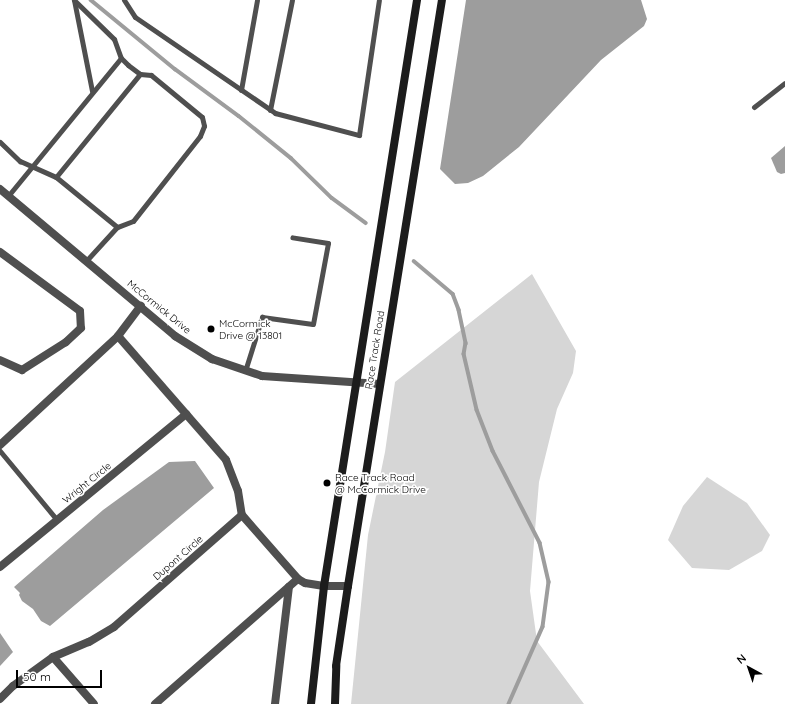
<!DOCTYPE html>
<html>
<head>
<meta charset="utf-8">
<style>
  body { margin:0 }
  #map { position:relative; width:785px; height:704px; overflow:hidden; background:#fff; font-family:Quicksand,sans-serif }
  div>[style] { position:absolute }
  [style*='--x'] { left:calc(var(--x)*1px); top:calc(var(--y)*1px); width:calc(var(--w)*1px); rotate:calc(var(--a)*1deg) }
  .green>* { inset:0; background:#d6d6d6 }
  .water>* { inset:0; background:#9d9d9d }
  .stream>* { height:3.5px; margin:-1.75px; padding:0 1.75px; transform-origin:1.75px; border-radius:1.75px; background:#9d9d9d }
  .lane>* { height:5px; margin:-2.5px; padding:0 2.5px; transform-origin:2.5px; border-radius:2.5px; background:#4f4f4f }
  .street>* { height:8px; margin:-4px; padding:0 4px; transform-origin:4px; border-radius:4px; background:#4f4f4f }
  .secondary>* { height:8px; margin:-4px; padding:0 4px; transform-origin:4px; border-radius:4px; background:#1c1c1c }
  .dots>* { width:11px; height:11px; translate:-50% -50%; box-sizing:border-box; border:2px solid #fff; border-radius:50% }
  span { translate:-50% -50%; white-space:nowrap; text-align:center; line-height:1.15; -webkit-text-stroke:3.5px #fff; paint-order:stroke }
  .street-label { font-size:10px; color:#000 }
  .poi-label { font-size:10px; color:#000 }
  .left { translate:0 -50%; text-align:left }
  .north { position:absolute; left:729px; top:648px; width:40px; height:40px; -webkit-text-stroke:3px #fff; paint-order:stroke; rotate:320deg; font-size:11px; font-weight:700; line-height:16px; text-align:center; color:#000 }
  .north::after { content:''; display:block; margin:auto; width:14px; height:18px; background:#000; clip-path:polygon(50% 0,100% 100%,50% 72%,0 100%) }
  .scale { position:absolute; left:16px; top:670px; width:86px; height:18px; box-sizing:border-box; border:2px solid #000; border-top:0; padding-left:5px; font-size:12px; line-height:14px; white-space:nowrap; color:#000; -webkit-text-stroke:3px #fff; paint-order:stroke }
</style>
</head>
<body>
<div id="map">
  <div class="green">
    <div style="clip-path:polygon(532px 274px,576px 351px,573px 373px,557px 409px,539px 482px,530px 591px,537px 641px,584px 704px,351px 704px,368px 535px,385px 452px,395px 382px)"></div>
    <div style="clip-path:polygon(707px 477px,747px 503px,770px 535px,762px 551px,729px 570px,692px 568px,668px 540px,683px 506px)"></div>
  </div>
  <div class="water">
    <div style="clip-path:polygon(466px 0,641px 0,647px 19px,644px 26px,601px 60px,519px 147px,483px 176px,468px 183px,455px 184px,440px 169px)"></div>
    <div style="clip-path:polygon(785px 146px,785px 173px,781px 174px,777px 172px,771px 158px)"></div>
    <div style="clip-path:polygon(195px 461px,214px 488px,50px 626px,41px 621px,33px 609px,22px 601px,19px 595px,20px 593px,14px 587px,103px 510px,169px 462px)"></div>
    <div style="clip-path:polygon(0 633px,13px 652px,0 666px)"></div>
  </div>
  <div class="stream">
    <div style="--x:91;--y:0;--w:109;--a:39.4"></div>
    <div style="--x:175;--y:69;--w:79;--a:36.3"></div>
    <div style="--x:239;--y:116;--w:67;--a:38.9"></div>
    <div style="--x:291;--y:158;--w:57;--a:44.3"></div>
    <div style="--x:332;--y:198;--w:42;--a:36.3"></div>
    <div style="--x:414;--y:261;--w:51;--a:40.2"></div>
    <div style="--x:453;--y:294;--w:17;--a:69"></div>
    <div style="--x:459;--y:310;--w:34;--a:78"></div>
    <div style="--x:466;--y:343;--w:11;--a:100"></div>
    <div style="--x:464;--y:354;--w:57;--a:76.9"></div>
    <div style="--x:477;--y:410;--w:44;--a:68.7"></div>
    <div style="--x:493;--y:451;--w:103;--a:62.9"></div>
    <div style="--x:540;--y:543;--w:40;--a:77"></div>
    <div style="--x:549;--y:582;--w:45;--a:97.6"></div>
    <div style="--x:543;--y:627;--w:84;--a:113.8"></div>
  </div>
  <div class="lane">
    <div style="--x:74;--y:0;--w:56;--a:44.3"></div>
    <div style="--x:114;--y:39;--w:20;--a:70"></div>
    <div style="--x:121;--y:58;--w:10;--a:45"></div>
    <div style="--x:128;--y:65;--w:15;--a:37"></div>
    <div style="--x:140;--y:74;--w:11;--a:5"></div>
    <div style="--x:151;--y:75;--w:66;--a:39.5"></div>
    <div style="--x:202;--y:117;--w:9;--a:77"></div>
    <div style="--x:204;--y:126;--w:11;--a:112"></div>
    <div style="--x:200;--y:136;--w:108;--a:128.2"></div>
    <div style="--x:133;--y:221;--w:17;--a:159"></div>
    <div style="--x:117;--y:227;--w:46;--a:132.4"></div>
    <div style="--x:74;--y:0;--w:93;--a:78.8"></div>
    <div style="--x:124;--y:0;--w:20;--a:57"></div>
    <div style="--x:135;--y:17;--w:170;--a:34.4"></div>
    <div style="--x:275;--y:113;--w:87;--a:14.7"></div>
    <div style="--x:359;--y:135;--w:136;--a:-81.6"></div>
    <div style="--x:241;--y:90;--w:91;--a:-79.9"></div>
    <div style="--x:754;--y:107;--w:39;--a:-38"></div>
    <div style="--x:270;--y:110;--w:112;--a:-78.7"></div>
    <div style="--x:0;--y:142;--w:28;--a:44"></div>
    <div style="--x:20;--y:161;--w:39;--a:24"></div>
    <div style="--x:56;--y:177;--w:79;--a:39.3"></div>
    <div style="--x:56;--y:177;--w:133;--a:-50.8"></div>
    <div style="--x:8;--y:196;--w:178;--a:-50.7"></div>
    <div style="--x:245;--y:371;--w:57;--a:-72.5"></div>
    <div style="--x:262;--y:317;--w:51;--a:7.8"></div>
    <div style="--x:313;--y:324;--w:82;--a:-79.5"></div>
    <div style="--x:328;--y:243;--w:36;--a:-171"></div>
    <div style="--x:0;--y:451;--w:89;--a:50.4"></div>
  </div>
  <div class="street">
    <div style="--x:0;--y:189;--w:229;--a:40"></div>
    <div style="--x:175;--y:336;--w:44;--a:31.9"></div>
    <div style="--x:212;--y:359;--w:53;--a:18.8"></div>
    <div style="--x:262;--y:376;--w:118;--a:3.9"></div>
    <div style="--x:0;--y:252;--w:99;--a:36.4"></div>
    <div style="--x:80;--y:311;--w:17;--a:87"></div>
    <div style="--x:81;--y:328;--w:21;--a:137"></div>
    <div style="--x:66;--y:342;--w:52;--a:147.5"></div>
    <div style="--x:22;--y:370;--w:24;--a:-156"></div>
    <div style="--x:118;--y:336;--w:164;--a:48.9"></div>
    <div style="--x:226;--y:460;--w:33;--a:69"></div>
    <div style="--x:238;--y:491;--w:24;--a:81"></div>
    <div style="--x:0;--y:445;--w:161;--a:-42.7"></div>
    <div style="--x:118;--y:336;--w:38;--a:-53"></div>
    <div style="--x:0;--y:567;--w:241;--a:-39.4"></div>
    <div style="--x:53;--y:657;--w:62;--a:48.9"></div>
    <div style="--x:0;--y:699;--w:18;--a:-45"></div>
    <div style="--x:13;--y:686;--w:49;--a:-35.9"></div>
    <div style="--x:53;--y:657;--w:39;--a:-23"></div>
    <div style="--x:89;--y:642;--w:29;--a:-31"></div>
    <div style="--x:114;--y:627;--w:170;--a:-41.2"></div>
    <div style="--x:242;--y:515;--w:85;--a:48.8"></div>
    <div style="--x:298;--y:579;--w:8;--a:30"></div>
    <div style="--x:305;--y:583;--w:19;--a:9"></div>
    <div style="--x:324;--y:586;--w:24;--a:0"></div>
    <div style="--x:155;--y:704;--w:190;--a:-41.2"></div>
    <div style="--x:275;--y:704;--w:118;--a:-83.2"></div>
  </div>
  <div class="secondary">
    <div style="--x:311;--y:704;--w:119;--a:-83.7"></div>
    <div style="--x:324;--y:586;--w:593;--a:-80.98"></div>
    <div style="--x:335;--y:704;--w:38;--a:-88"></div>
    <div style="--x:336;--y:666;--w:81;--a:-81.5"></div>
    <div style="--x:348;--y:586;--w:593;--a:-80.89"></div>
  </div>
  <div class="dots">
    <div style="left:211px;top:329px;background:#000"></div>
    <div style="left:327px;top:483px;background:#000"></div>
  </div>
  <div class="street-label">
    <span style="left:159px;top:307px;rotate:39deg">McCormick Drive</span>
    <span style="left:375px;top:350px;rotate:-81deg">Race Track Road</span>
    <span style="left:87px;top:483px;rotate:-39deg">Wright Circle</span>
    <span style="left:178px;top:558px;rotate:-41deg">Dupont Circle</span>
  </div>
  <div class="poi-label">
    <span class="left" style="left:219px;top:329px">McCormick<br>Drive @ 13801</span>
    <span class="left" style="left:335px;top:483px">Race Track Road<br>@ McCormick Drive</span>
  </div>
  <div class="north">N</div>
  <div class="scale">50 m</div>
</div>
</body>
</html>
